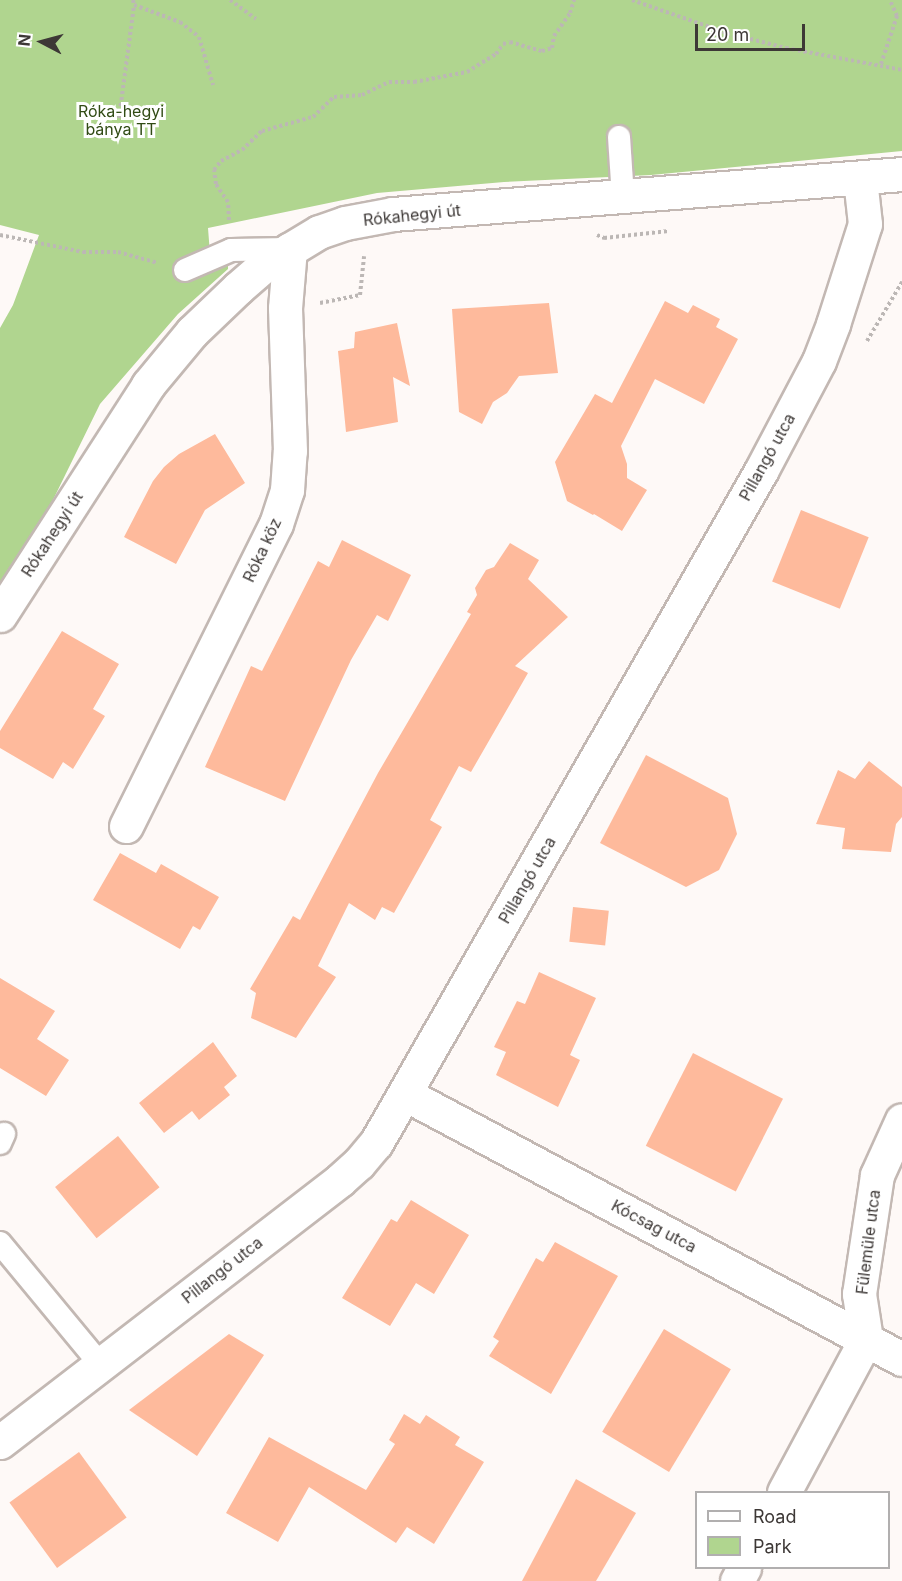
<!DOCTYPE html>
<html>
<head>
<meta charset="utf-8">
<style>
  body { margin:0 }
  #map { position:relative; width:902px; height:1581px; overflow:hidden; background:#fef9f7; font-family:Inter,sans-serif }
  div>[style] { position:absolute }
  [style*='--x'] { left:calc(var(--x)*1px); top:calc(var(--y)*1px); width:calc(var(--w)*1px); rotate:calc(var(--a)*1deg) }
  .green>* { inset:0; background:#b0d58f }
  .building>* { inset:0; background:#feba9c; transform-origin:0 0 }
  .path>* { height:4px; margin-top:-2px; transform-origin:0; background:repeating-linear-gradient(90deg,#bcb7b5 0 3px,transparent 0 6px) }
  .roads { filter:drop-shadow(2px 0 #c3b8b3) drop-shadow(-2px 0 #c3b8b3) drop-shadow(0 2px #c3b8b3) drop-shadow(0 -2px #c3b8b3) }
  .service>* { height:22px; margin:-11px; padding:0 11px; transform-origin:11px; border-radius:11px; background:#fff }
  .minor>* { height:33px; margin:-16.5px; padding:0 16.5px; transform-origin:16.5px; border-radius:16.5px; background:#fff }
  .tertiary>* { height:33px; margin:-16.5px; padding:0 16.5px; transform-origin:16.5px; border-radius:16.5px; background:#fff }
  span { translate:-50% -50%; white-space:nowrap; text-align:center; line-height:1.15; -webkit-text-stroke:6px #fff; paint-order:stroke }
  .park-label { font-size:16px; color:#314b15 }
  .street-label { font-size:16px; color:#3d3836 }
  .legend { position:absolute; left:695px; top:1491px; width:195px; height:78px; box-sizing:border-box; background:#fff; border:2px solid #b1afaf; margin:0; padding:8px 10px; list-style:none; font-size:18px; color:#3d3836 }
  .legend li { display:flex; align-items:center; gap:12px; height:30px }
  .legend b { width:30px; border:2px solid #b1afaf }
  .north { position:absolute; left:12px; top:12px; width:60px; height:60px; -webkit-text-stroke:4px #fff; paint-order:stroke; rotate:276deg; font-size:16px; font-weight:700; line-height:24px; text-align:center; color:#3d3836 }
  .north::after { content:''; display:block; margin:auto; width:21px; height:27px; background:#3d3836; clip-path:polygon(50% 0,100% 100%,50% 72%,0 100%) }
  .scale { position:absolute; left:695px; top:24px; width:110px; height:27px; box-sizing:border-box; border:3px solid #3d3836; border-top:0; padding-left:8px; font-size:18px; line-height:21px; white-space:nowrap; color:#3d3836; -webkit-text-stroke:4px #fff; paint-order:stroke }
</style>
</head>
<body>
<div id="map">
  <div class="green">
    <div style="clip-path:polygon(0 0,902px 0,902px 151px,651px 175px,504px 182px,377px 193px,208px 228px,210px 254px,228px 257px,228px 269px,178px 314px,100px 404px,0 608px,0 328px,13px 305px,39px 235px,0 225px)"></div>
  </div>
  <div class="building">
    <div style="clip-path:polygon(665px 301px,688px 313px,693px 305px,720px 319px,716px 327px,738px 339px,704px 404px,655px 379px,621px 446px,627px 464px,627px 478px,647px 490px,622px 531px,594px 514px,593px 515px,567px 501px,555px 462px,595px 394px,612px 403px)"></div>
    <div style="clip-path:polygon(549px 303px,558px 373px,519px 376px,507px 393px,493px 402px,482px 424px,459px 412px,452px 309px)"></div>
    <div style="clip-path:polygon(397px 323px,410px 386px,393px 377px,398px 422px,346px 432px,338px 351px,354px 348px,355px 332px)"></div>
    <div style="clip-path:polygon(215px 434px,245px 483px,205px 510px,176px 564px,124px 537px,153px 481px,164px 467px,179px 454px)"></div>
    <div style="left:801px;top:510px;width:73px;height:77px;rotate:22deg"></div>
    <div style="clip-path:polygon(342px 540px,411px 575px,388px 621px,377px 615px,351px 660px,285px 801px,205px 767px,251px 666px,262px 671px,318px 561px,329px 567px)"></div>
    <div style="clip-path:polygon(510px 543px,539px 560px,528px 579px,568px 617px,515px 666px,528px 673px,471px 772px,459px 766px,430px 820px,442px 827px,394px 913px,382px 907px,375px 920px,349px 903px,318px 966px,336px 977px,296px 1038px,251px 1018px,256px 993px,250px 989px,293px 916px,300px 920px,378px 773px,471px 614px,467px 612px,477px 595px,475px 588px,486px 570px,494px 567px)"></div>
    <div style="clip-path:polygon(62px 631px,119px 664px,93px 709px,105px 716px,73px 769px,63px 762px,53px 779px,0 748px,0 731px)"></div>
    <div style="clip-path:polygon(646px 755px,728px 798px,737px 834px,719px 870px,686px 887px,600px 843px)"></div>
    <div style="clip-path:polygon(869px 761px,902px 787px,902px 817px,896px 824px,891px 852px,842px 849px,845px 828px,816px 824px,838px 770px,855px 779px)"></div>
    <div style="clip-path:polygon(120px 853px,156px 873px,161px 864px,219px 897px,200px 930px,193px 926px,180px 949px,93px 900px)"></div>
    <div style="left:573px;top:907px;width:36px;height:35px;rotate:6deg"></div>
    <div style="clip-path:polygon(539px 972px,596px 998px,570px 1055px,580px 1060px,558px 1107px,496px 1075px,506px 1052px,494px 1047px,517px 1001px,525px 1004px)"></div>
    <div style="clip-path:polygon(0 978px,55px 1011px,37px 1039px,69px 1060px,46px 1096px,0 1068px)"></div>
    <div style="clip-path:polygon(213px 1042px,237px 1076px,224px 1087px,230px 1095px,199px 1120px,192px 1111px,164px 1133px,139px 1103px)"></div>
    <div style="left:693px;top:1053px;width:101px;height:104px;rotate:27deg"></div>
    <div style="left:118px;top:1136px;width:66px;height:81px;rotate:51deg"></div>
    <div style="clip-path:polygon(411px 1200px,469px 1235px,434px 1294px,416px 1283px,390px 1326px,342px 1298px,391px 1219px,397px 1222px)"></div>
    <div style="clip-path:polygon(555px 1242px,618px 1276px,551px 1394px,489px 1356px,499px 1341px,493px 1337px,536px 1258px,543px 1262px)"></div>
    <div style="left:664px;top:1329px;width:78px;height:120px;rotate:31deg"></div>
    <div style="clip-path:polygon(229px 1334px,264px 1355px,197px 1456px,129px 1410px)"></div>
    <div style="clip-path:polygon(404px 1414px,420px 1424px,426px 1415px,460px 1437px,455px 1445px,484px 1462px,434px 1544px,407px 1527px,396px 1543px,309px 1487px,278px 1542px,226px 1513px,269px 1437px,366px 1490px,395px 1444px,389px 1440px)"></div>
    <div style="left:79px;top:1452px;width:81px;height:86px;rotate:54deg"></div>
    <div style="clip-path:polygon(576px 1479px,636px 1513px,596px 1581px,522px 1581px)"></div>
  </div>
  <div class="path">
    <div style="--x:133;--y:0;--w:5;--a:79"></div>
    <div style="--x:134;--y:5;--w:49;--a:20.3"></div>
    <div style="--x:180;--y:22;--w:24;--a:38"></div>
    <div style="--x:199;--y:37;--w:50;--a:73.7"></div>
    <div style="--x:230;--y:0;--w:32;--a:36"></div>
    <div style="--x:632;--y:0;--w:101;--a:19.2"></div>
    <div style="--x:727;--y:33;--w:61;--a:14.3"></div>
    <div style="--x:786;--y:48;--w:118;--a:10.7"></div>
    <div style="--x:881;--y:64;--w:51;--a:-71.6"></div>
    <div style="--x:897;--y:16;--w:17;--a:-114"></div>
    <div style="--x:119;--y:118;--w:114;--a:-82.4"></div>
    <div style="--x:229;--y:220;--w:18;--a:-93"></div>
    <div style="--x:228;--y:202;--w:22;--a:-124"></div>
    <div style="--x:216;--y:184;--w:14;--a:-98"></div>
    <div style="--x:214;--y:170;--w:11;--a:-52"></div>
    <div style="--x:221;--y:161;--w:24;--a:-28"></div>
    <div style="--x:242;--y:150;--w:28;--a:-44"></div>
    <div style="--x:262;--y:131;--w:53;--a:-15.4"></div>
    <div style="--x:313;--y:117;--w:29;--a:-44"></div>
    <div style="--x:334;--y:97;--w:28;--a:-4"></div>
    <div style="--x:362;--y:95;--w:30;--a:-26"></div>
    <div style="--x:389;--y:82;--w:25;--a:0"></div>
    <div style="--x:414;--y:82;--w:54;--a:-10.7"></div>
    <div style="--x:467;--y:72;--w:34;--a:-32"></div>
    <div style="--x:496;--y:54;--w:12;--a:-55"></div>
    <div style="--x:503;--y:44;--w:7;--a:-16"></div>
    <div style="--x:510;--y:42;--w:33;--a:16"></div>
    <div style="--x:542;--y:51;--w:10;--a:-17"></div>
    <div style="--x:552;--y:48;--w:12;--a:-81"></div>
    <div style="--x:554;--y:36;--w:28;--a:-55"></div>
    <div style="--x:570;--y:13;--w:14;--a:-73"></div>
    <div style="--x:0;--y:235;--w:85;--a:11.6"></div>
    <div style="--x:83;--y:252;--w:35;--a:0"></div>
    <div style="--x:118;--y:252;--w:41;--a:15.4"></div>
    <div style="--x:597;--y:235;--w:8;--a:23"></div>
    <div style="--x:604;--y:238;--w:65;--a:-6.1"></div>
    <div style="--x:320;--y:303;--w:41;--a:-11.3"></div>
    <div style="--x:360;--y:295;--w:39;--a:-84"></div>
    <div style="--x:867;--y:341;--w:69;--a:-59.3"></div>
  </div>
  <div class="roads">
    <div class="service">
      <div style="--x:619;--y:137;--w:60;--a:86.2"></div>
      <div style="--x:185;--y:270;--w:50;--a:-23.5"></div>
      <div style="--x:231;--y:250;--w:58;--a:-1"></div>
      <div style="--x:0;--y:1143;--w:10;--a:-66"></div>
      <div style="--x:0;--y:1243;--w:157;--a:50.4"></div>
    </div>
    <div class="minor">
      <div style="--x:126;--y:826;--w:337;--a:-63.6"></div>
      <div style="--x:276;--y:524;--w:36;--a:-72"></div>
      <div style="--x:287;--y:490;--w:39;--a:-86"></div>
      <div style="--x:290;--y:451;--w:143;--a:-92"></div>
      <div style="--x:285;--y:308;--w:59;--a:-85.2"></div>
      <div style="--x:405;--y:1094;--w:563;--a:28.07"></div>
      <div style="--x:0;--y:1442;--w:429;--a:-37.6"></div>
      <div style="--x:340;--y:1180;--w:25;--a:-42"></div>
      <div style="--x:359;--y:1163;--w:26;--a:-50"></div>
      <div style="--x:376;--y:1143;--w:774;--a:-60.19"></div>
      <div style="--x:761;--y:471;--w:124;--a:-62.2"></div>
      <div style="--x:819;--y:361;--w:40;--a:-69"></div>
      <div style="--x:833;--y:324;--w:105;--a:-72.3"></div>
      <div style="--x:865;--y:224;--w:45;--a:-96.3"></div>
      <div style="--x:784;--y:1492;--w:174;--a:-61.8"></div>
      <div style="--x:866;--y:1339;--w:46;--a:-98.8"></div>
      <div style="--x:859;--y:1294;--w:120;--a:-81.4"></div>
      <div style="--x:877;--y:1175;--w:60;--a:-65.6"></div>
      <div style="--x:737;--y:1581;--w:15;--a:-62"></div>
    </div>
    <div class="tertiary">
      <div style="--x:0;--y:615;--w:274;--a:-57.2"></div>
      <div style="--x:148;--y:385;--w:69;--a:-50.3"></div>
      <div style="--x:192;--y:332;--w:64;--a:-43.7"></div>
      <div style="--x:238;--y:288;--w:37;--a:-41"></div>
      <div style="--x:266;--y:264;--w:62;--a:-31.1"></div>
      <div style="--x:319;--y:232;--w:28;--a:-19"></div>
      <div style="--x:345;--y:223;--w:49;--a:-10.6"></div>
      <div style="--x:393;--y:214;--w:511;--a:-4.49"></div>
    </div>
  </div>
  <div class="park-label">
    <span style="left:121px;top:120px">Róka-hegyi<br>bánya TT</span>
  </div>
  <div class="street-label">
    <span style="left:412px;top:215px;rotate:-6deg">Rókahegyi út</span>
    <span style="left:767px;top:457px;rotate:-61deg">Pillangó utca</span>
    <span style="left:52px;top:534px;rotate:-57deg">Rókahegyi út</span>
    <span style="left:262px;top:550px;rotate:-65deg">Róka köz</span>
    <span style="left:527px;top:880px;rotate:-60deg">Pillangó utca</span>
    <span style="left:654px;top:1226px;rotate:28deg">Kócsag utca</span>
    <span style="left:868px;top:1242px;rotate:-83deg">Fülemüle utca</span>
    <span style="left:222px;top:1270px;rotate:-38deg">Pillangó utca</span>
  </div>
  <ul class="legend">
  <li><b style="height:8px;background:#fff"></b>Road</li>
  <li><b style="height:16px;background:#b0d58f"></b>Park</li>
  </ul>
  <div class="north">N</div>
  <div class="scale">20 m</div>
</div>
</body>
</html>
